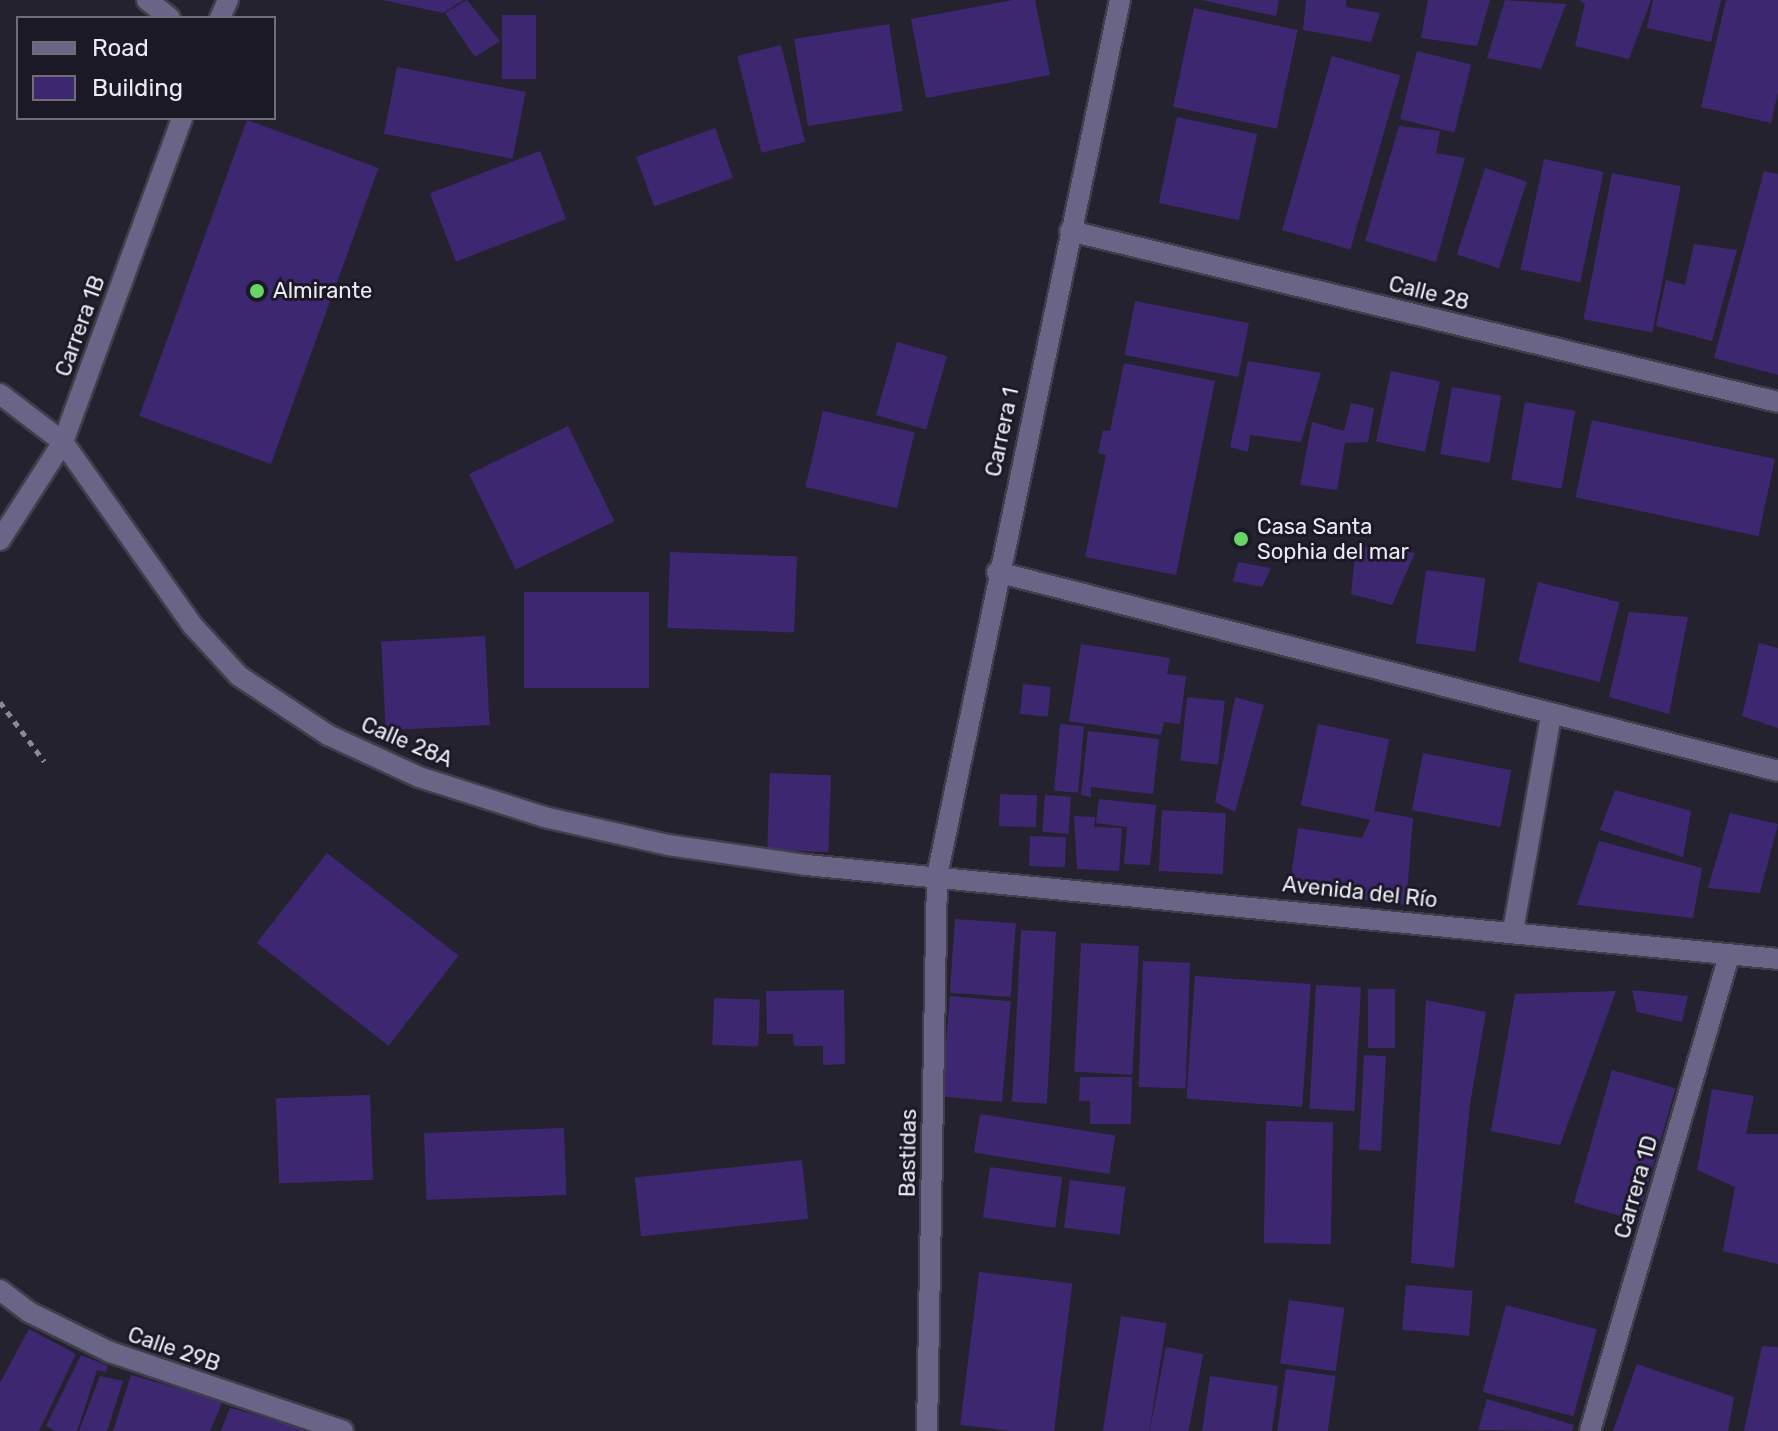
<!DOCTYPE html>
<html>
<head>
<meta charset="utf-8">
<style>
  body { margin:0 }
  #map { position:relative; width:1778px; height:1431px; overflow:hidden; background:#24222f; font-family:Rubik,sans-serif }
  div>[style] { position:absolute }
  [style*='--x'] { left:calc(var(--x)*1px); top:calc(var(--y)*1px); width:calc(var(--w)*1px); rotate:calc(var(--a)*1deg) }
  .building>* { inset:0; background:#3e2771; transform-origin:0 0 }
  .path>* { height:5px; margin-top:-2.5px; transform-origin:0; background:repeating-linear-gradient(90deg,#8b8994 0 6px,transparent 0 12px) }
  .roads { filter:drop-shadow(2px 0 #403e4a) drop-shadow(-2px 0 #403e4a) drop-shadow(0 2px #403e4a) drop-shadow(0 -2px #403e4a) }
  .minor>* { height:20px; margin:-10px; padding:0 10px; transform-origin:10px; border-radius:10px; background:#6a6486 }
  .dots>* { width:22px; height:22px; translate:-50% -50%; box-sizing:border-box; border:4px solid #1b1925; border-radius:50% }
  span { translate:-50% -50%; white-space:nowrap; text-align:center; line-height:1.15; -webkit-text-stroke:6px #1b1925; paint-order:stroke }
  .poi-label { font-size:22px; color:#eceaf3 }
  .left { translate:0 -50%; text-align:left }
  .street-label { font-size:22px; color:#eceaf3 }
  .legend { position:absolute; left:16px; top:16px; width:260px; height:104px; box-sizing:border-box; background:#1b1925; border:2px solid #6f6d77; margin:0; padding:10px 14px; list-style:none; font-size:24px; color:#eceaf3 }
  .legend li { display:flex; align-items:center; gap:16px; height:40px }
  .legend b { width:40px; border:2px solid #6f6d77 }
</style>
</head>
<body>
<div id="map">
  <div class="building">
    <div style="clip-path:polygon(383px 0,464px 0,443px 13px)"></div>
    <div style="clip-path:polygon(467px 0,500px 41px,475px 57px,445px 13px)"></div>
    <div style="clip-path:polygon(1013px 0,1035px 0,1050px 75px,926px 98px,911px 19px)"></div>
    <div style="clip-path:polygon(1201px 0,1279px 0,1276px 16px)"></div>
    <div style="clip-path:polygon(1306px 0,1346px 0,1346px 7px,1380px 13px,1371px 42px,1303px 30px)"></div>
    <div style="clip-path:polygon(1428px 0,1490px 0,1477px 46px,1421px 38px)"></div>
    <div style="clip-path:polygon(1505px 0,1566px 4px,1541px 69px,1487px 58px)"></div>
    <div style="clip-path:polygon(1579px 0,1651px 0,1629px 59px,1575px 46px,1585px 4px)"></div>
    <div style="clip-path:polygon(1653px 0,1721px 0,1711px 42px,1647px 28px)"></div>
    <div style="clip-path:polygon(1726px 0,1778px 0,1778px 92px,1771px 123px,1701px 107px)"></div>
    <div style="left:1194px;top:8px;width:106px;height:101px;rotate:12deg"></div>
    <div style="left:502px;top:15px;width:34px;height:64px"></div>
    <div style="left:889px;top:24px;width:88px;height:96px;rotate:81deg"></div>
    <div style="left:781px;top:45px;width:100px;height:45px;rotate:76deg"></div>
    <div style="left:1417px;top:51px;width:56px;height:70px;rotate:14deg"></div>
    <div style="left:1332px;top:56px;width:71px;height:181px;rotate:16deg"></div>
    <div style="left:397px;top:67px;width:131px;height:68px;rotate:11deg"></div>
    <div style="left:1177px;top:117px;width:82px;height:88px;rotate:12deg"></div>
    <div style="left:247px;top:120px;width:140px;height:315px;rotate:20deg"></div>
    <div style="clip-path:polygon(1399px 126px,1440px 131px,1436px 153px,1465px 158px,1436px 262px,1365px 241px)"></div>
    <div style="left:715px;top:128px;width:53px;height:84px;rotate:70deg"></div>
    <div style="left:540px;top:151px;width:73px;height:118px;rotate:69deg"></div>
    <div style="left:1544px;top:159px;width:61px;height:113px;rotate:12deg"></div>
    <div style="left:1485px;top:168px;width:44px;height:91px;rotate:18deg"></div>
    <div style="clip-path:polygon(1764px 171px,1778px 174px,1778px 375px,1714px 358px)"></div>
    <div style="left:1612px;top:173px;width:70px;height:149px;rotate:11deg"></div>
    <div style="clip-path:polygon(1694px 244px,1737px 250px,1712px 341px,1656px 326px,1666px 280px,1685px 285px)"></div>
    <div style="left:1135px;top:301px;width:116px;height:55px;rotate:11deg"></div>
    <div style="left:897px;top:342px;width:52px;height:76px;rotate:16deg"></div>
    <div style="clip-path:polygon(1248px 361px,1321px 373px,1301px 442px,1250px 435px,1248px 452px,1230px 447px)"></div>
    <div style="clip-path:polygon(1124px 363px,1215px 381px,1176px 575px,1085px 557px,1106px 455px,1098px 453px,1103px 430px,1110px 431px)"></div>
    <div style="left:1391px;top:371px;width:50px;height:72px;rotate:12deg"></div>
    <div style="left:1452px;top:387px;width:50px;height:68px;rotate:10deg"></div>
    <div style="left:1525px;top:402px;width:51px;height:79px;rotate:10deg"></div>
    <div style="clip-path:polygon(1351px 403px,1374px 408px,1368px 442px,1345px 443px,1337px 490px,1300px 485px,1312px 422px,1344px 431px)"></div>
    <div style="left:823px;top:411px;width:94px;height:78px;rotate:13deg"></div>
    <div style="left:1592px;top:420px;width:187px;height:79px;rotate:12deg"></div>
    <div style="left:568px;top:426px;width:106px;height:110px;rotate:64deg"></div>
    <div style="clip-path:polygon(1356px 545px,1415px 553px,1392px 605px,1351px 594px)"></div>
    <div style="left:670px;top:552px;width:127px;height:76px;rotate:2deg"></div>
    <div style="clip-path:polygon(1238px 562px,1271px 568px,1262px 587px,1233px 581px)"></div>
    <div style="left:1426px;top:570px;width:60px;height:74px;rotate:8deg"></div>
    <div style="left:1538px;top:582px;width:84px;height:82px;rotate:14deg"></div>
    <div style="left:524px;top:592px;width:125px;height:96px"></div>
    <div style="clip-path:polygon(1629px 612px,1688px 617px,1669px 714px,1609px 697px)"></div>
    <div style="left:485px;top:636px;width:89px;height:104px;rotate:87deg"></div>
    <div style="clip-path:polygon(1759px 643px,1778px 648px,1778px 728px,1742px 716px)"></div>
    <div style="clip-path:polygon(1081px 644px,1170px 658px,1167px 674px,1186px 676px,1180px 724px,1164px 722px,1161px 735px,1069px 721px)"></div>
    <div style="left:1023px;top:684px;width:28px;height:30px;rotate:6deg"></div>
    <div style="left:1187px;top:697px;width:38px;height:64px;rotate:6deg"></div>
    <div style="clip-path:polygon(1235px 697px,1264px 705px,1235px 812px,1215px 802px)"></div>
    <div style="left:1060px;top:724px;width:24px;height:67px;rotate:5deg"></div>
    <div style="left:1318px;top:724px;width:73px;height:83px;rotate:12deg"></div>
    <div style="clip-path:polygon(1088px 731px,1159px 739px,1153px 794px,1091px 787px,1091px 797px,1081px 795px)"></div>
    <div style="left:1423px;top:753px;width:90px;height:58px;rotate:11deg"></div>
    <div style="left:770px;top:773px;width:61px;height:77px;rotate:2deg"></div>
    <div style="clip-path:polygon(1615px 790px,1691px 811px,1683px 857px,1600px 830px)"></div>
    <div style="left:1000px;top:794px;width:37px;height:32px;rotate:2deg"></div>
    <div style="left:1045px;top:795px;width:26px;height:37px;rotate:4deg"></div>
    <div style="clip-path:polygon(1099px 799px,1156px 805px,1150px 865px,1124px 864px,1127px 827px,1096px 823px)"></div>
    <div style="left:1162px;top:810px;width:64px;height:61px;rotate:3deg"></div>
    <div style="clip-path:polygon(1374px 811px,1413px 818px,1406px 905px,1289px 890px,1298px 828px,1362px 838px)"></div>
    <div style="clip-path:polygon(1730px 813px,1778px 824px,1760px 893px,1708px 888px)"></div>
    <div style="clip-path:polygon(1074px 816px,1095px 817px,1094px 827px,1122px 828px,1119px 871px,1077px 869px)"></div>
    <div style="left:1030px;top:836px;width:36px;height:30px;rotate:2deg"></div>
    <div style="clip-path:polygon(1599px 841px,1702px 868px,1693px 918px,1577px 905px)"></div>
    <div style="left:327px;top:853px;width:167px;height:114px;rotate:38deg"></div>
    <div style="left:955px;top:919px;width:61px;height:74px;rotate:4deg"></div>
    <div style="left:1021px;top:930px;width:35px;height:172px;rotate:3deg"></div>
    <div style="left:1081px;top:943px;width:58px;height:129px;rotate:3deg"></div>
    <div style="left:1143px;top:961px;width:47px;height:126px;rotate:2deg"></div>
    <div style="left:1195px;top:976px;width:116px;height:123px;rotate:4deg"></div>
    <div style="left:1316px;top:985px;width:45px;height:124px;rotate:3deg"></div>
    <div style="left:1368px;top:989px;width:27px;height:59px"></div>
    <div style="clip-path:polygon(844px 990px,845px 1064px,823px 1065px,823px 1046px,794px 1046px,793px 1034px,767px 1034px,766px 991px)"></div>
    <div style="clip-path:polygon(1632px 990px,1688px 996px,1682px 1022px,1637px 1012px)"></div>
    <div style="clip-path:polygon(1616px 991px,1560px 1145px,1491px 1131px,1515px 994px)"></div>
    <div style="left:950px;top:996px;width:61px;height:101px;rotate:5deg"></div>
    <div style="left:714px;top:998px;width:46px;height:47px;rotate:2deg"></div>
    <div style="clip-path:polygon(1426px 1000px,1486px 1012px,1470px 1104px,1454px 1268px,1411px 1263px)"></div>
    <div style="left:1364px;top:1055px;width:22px;height:95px;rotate:3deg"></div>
    <div style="left:1612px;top:1070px;width:66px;height:138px;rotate:16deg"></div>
    <div style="clip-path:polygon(1080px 1077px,1132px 1077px,1131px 1124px,1090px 1124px,1090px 1101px,1079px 1101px)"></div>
    <div style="clip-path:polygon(1712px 1089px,1754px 1096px,1746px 1134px,1778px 1134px,1778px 1264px,1723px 1251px,1735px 1187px,1697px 1170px)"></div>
    <div style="left:370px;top:1095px;width:85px;height:94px;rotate:88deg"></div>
    <div style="left:980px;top:1114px;width:137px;height:39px;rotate:9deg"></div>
    <div style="left:1266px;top:1121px;width:67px;height:122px;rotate:1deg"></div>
    <div style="left:564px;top:1128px;width:67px;height:140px;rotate:88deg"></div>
    <div style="left:802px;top:1160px;width:59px;height:168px;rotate:84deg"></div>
    <div style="left:990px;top:1167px;width:73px;height:51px;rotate:8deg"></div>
    <div style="left:1070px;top:1180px;width:56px;height:48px;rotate:7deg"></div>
    <div style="left:979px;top:1272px;width:94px;height:154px;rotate:7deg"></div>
    <div style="left:1406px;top:1285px;width:67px;height:45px;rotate:5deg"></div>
    <div style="left:1289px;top:1300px;width:56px;height:64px;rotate:8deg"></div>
    <div style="left:1506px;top:1305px;width:94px;height:90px;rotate:15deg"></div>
    <div style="left:1121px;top:1316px;width:46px;height:117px;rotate:9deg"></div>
    <div style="clip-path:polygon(29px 1329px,76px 1354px,39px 1431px,0 1431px,0 1383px)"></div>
    <div style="clip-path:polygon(1762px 1346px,1778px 1347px,1778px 1431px,1744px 1431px)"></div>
    <div style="left:1166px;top:1347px;width:38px;height:86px;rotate:11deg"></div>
    <div style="clip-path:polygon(81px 1355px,108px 1366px,106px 1372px,97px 1370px,77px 1431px,55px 1431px,46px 1426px)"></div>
    <div style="clip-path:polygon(1637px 1364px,1734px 1397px,1728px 1431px,1613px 1431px)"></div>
    <div style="left:1286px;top:1369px;width:50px;height:63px;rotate:8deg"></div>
    <div style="clip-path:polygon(131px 1375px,223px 1401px,210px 1431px,113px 1431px)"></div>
    <div style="clip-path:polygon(100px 1376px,123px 1381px,107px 1431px,79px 1431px)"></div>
    <div style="clip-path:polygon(1210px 1376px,1278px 1386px,1272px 1431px,1202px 1431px)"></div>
    <div style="clip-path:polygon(1487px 1399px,1574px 1425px,1572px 1431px,1478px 1430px)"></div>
    <div style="clip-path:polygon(230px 1408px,311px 1430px,311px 1431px,221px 1431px)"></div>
  </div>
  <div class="path">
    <div style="--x:0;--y:702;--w:74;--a:53.3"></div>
  </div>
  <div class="roads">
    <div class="minor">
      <div style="--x:147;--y:0;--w:29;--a:38"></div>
      <div style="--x:220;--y:18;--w:20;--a:-66"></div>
      <div style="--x:1070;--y:231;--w:728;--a:13.58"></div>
      <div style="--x:0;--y:394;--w:79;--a:37.3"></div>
      <div style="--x:63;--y:442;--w:225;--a:54.8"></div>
      <div style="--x:193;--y:626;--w:68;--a:47.4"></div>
      <div style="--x:239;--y:676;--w:107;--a:33.5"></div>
      <div style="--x:328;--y:735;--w:100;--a:24.8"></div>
      <div style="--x:419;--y:777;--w:131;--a:17.7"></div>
      <div style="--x:544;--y:817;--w:127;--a:12.7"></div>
      <div style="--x:668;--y:845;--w:139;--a:8.2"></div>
      <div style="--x:806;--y:865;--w:977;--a:5.52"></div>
      <div style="--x:0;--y:540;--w:117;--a:-57.3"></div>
      <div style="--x:63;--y:442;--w:345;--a:-69.8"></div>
      <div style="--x:997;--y:572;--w:806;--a:14.29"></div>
      <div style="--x:1513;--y:931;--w:219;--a:-80"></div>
      <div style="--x:0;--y:1290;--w:36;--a:37"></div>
      <div style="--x:29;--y:1312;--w:90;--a:26.3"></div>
      <div style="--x:110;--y:1352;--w:246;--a:18.7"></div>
      <div style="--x:927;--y:1431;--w:555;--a:-88.97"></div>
      <div style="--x:937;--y:876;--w:895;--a:-78.2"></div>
      <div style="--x:1590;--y:1431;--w:495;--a:-73.7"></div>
    </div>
  </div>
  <div class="dots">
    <div style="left:257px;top:291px;background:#67d466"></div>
    <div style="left:1241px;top:539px;background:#67d466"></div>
  </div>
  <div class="poi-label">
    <span class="left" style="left:273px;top:291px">Almirante</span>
    <span class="left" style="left:1257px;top:539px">Casa Santa<br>Sophia del mar</span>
  </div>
  <div class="street-label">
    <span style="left:1429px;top:293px;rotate:14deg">Calle 28</span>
    <span style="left:80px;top:326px;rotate:-70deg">Carrera 1B</span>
    <span style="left:1002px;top:432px;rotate:-78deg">Carrera 1</span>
    <span style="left:407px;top:742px;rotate:23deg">Calle 28A</span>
    <span style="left:1360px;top:892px;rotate:6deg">Avenida del Río</span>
    <span style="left:908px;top:1153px;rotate:-89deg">Bastidas</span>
    <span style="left:1636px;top:1187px;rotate:-74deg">Carrera 1D</span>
    <span style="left:174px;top:1349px;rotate:19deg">Calle 29B</span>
  </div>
  <ul class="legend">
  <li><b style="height:10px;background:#6a6486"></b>Road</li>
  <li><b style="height:22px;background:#3e2771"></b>Building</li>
  </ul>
</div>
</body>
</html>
